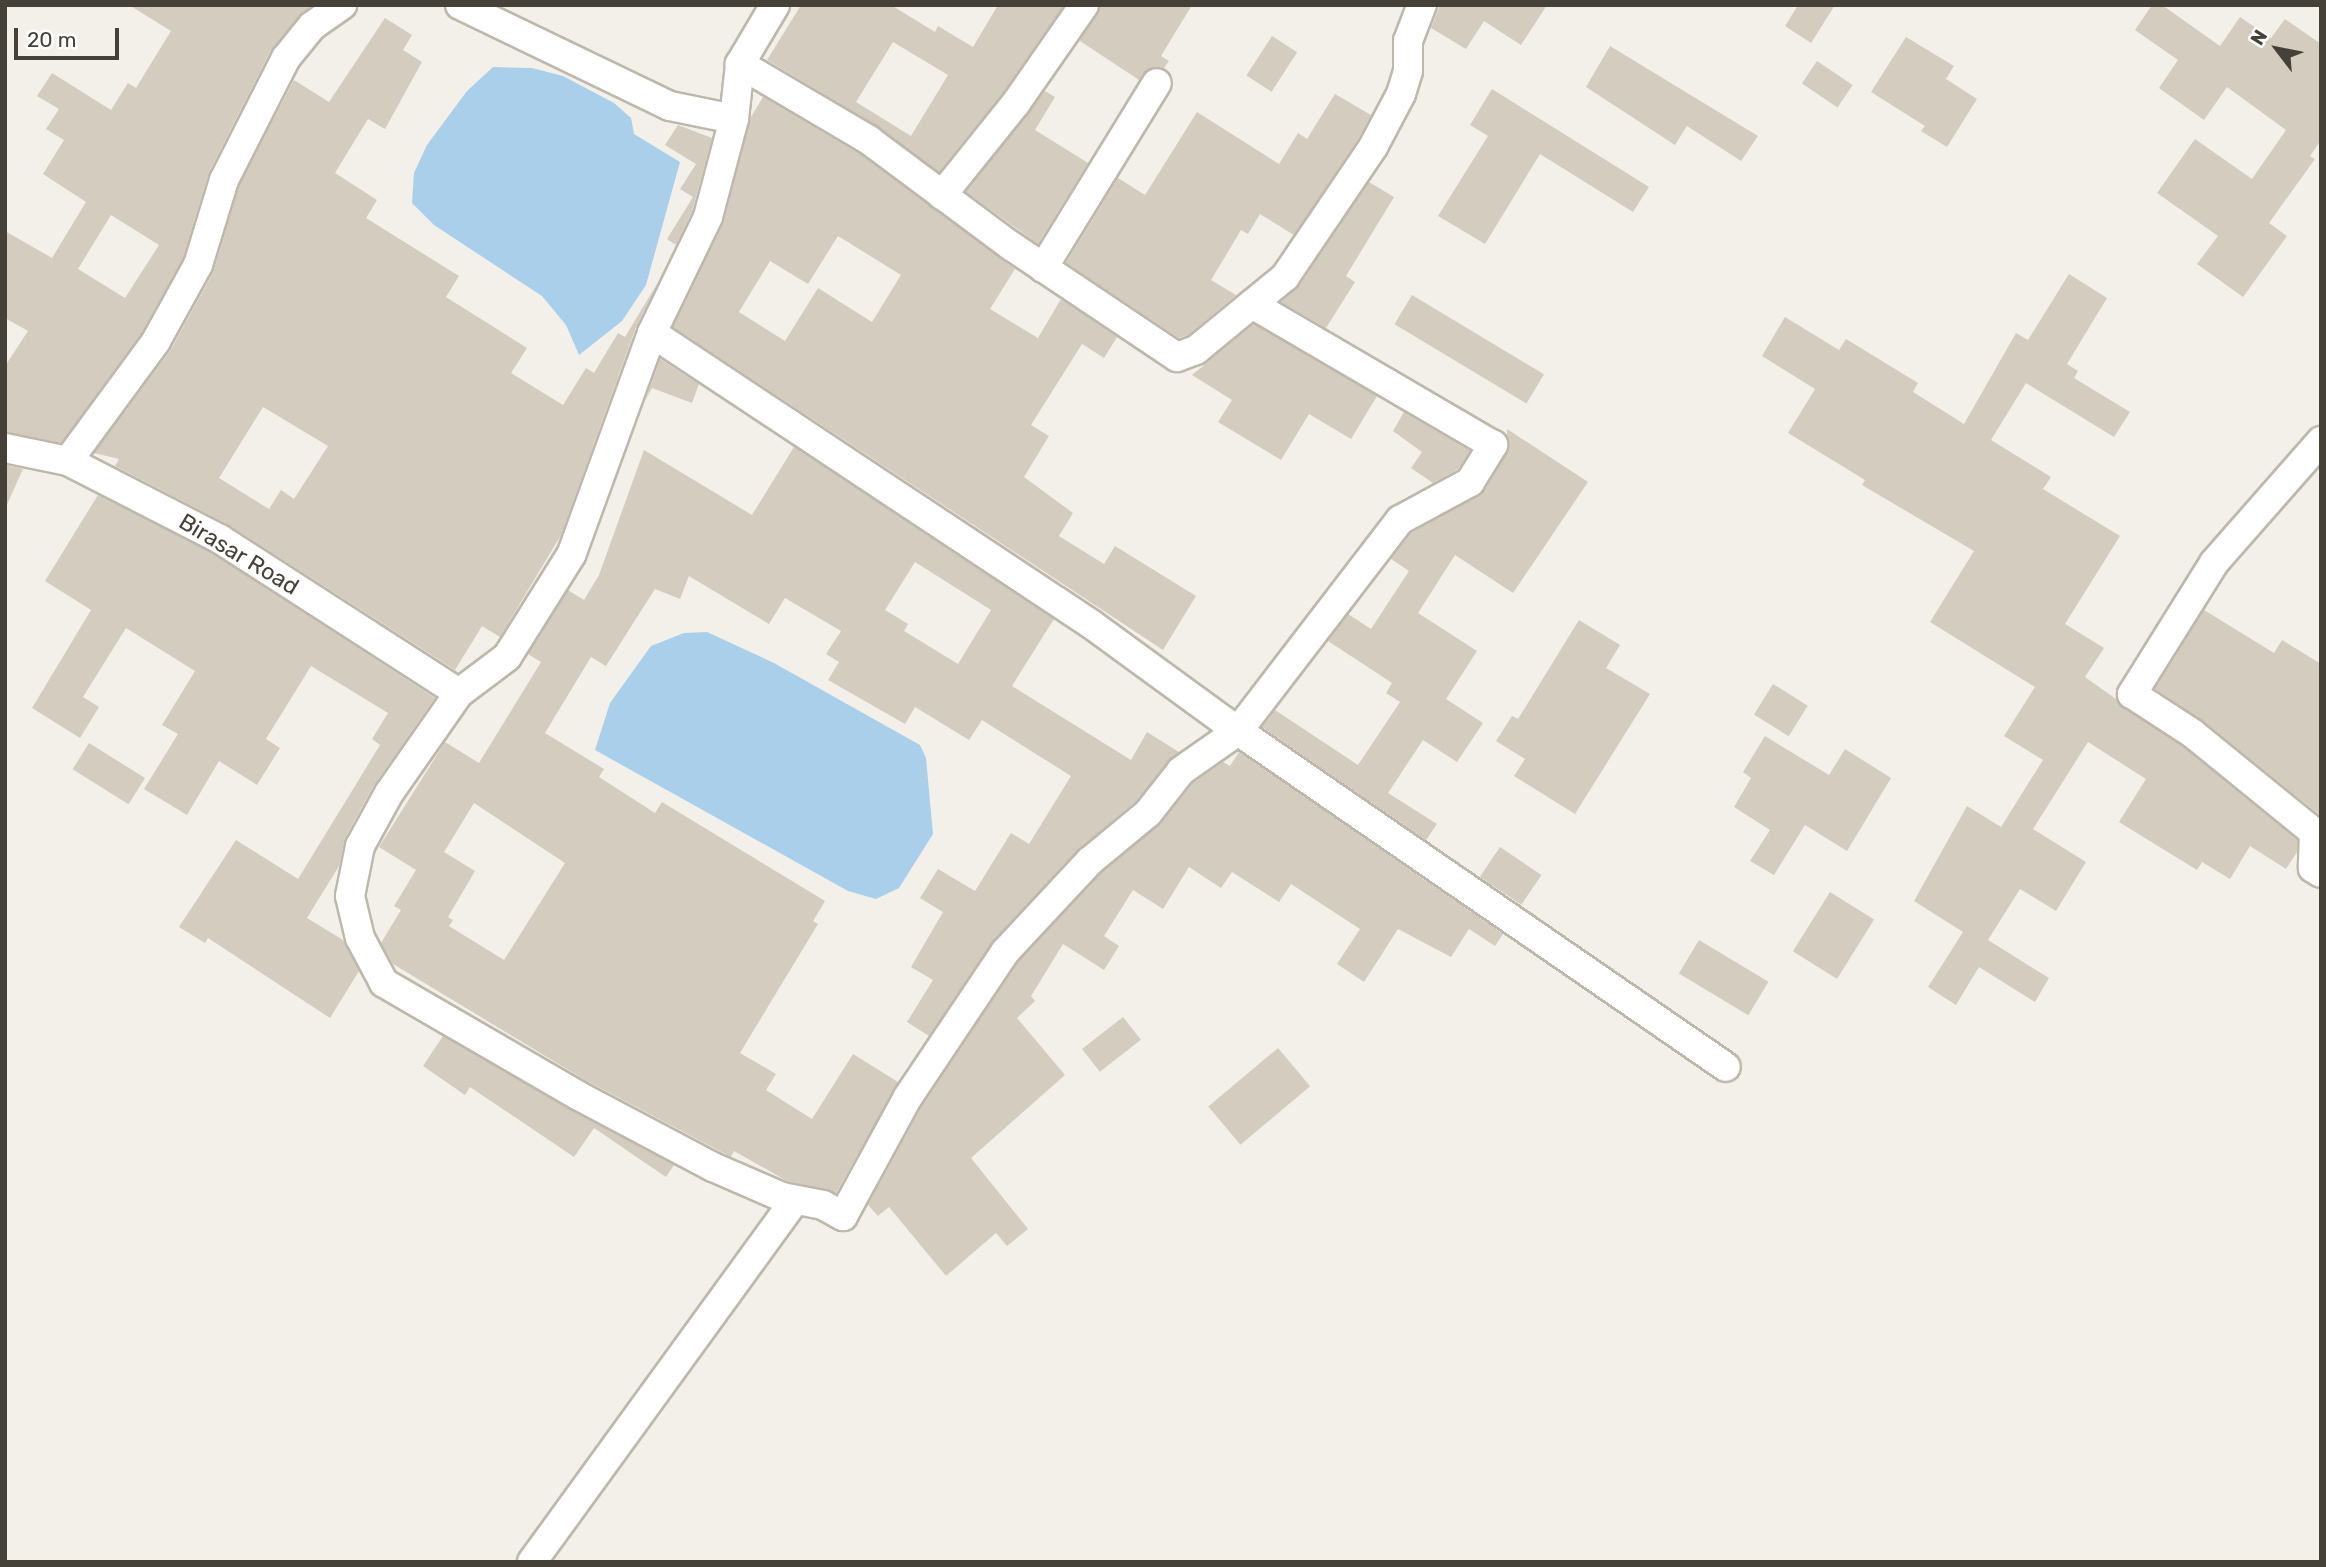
<!DOCTYPE html>
<html>
<head>
<meta charset="utf-8">
<style>
  body { margin:0 }
  #map { position:relative; width:2326px; height:1567px; overflow:hidden; background:#f3f0e9; font-family:Rubik,sans-serif }
  div>[style] { position:absolute }
  [style*='--x'] { left:calc(var(--x)*1px); top:calc(var(--y)*1px); width:calc(var(--w)*1px); rotate:calc(var(--a)*1deg) }
  .water>* { inset:0; background:#aacfeb }
  .building>* { inset:0; background:#d4ccbf; transform-origin:0 0 }
  .roads { filter:drop-shadow(2px 0 #beb8ac) drop-shadow(-2px 0 #beb8ac) drop-shadow(0 2px #beb8ac) drop-shadow(0 -2px #beb8ac) }
  .minor>* { height:28px; margin:-14px; padding:0 14px; transform-origin:14px; border-radius:14px; background:#fff }
  span { translate:-50% -50%; white-space:nowrap; text-align:center; line-height:1.15; -webkit-text-stroke:5px #fff; paint-order:stroke }
  .street-label { font-size:23px; color:#464138 }
  .frame { position:absolute; inset:0; border:7px solid #464138; pointer-events:none }
  .north { position:absolute; left:2242px; top:14px; width:70px; height:70px; -webkit-text-stroke:5px #fff; paint-order:stroke; rotate:302deg; font-size:19px; font-weight:700; line-height:28px; text-align:center; color:#464138 }
  .north::after { content:''; display:block; margin:auto; width:24px; height:32px; background:#464138; clip-path:polygon(50% 0,100% 100%,50% 72%,0 100%) }
  .scale { position:absolute; left:14px; top:28px; width:105px; height:32px; box-sizing:border-box; border:4px solid #464138; border-top:0; padding-left:9px; font-size:21px; line-height:24px; white-space:nowrap; color:#464138; -webkit-text-stroke:5px #fff; paint-order:stroke }
</style>
</head>
<body>
<div id="map">
  <div class="water">
    <div style="clip-path:polygon(493px 67px,532px 68px,563px 76px,614px 103px,631px 118px,634px 134px,680px 162px,646px 285px,622px 321px,579px 355px,566px 325px,542px 296px,434px 225px,412px 203px,414px 173px,427px 145px,467px 91px)"></div>
    <div style="clip-path:polygon(707px 632px,774px 663px,920px 745px,926px 758px,933px 834px,899px 888px,876px 899px,848px 891px,595px 750px,610px 703px,651px 646px,684px 633px)"></div>
  </div>
  <div class="building">
    <div style="clip-path:polygon(evenodd,129px 5px,313px 5px,271px 50px,209px 172px,183px 258px,142px 332px,61px 443px,5px 432px,5px 366px,28px 331px,5px 318px,5px 231px,52px 258px,86px 202px,43px 174px,64px 140px,46px 129px,59px 109px,37px 96px,52px 73px,111px 110px,128px 83px,136px 88px,171px 31px,129px 5px,111px 215px,159px 245px,125px 298px,78px 269px,111px 215px)"></div>
    <div style="clip-path:polygon(evenodd,801px 5px,891px 5px,935px 32px,938px 26px,973px 47px,998px 5px,1064px 5px,1003px 93px,939px 172px,877px 126px,767px 60px,801px 5px,893px 42px,948px 75px,911px 136px,856px 102px,893px 42px)"></div>
    <div style="clip-path:polygon(1100px 5px,1192px 5px,1161px 56px,1169px 61px,1164px 68px,1150px 68px,1139px 80px,1080px 41px)"></div>
    <div style="clip-path:polygon(1440px 5px,1547px 5px,1521px 45px,1484px 21px,1466px 49px,1431px 28px)"></div>
    <div style="clip-path:polygon(1798px 5px,1835px 5px,1811px 43px,1785px 26px)"></div>
    <div style="clip-path:polygon(2152px 5px,2162px 5px,2220px 46px,2240px 17px,2271px 38px,2285px 19px,2321px 44px,2321px 140px,2310px 156px,2315px 159px,2269px 223px,2287px 236px,2243px 297px,2197px 264px,2218px 236px,2157px 193px,2195px 139px,2252px 179px,2286px 130px,2227px 87px,2204px 120px,2159px 88px,2178px 60px,2135px 30px)"></div>
    <div style="clip-path:polygon(evenodd,385px 18px,412px 35px,403px 50px,422px 62px,385px 129px,368px 119px,335px 173px,377px 200px,366px 218px,459px 276px,446px 297px,527px 348px,511px 373px,563px 405px,586px 368px,594px 373px,618px 333px,625px 337px,657px 284px,636px 327px,561px 535px,500px 637px,482px 626px,455px 670px,229px 525px,115px 466px,119px 459px,94px 453px,170px 351px,213px 273px,239px 186px,294px 80px,329px 102px,385px 18px,263px 407px,328px 446px,294px 499px,281px 490px,269px 509px,219px 478px,263px 407px)"></div>
    <div style="left:1272px;top:36px;width:30px;height:47px;rotate:33deg"></div>
    <div style="clip-path:polygon(1906px 37px,1954px 66px,1946px 79px,1977px 99px,1947px 147px,1921px 131px,1925px 126px,1871px 92px)"></div>
    <div style="clip-path:polygon(1610px 46px,1758px 136px,1741px 161px,1687px 126px,1675px 145px,1586px 87px)"></div>
    <div style="left:1817px;top:61px;width:43px;height:27px;rotate:34deg"></div>
    <div style="clip-path:polygon(1492px 89px,1649px 187px,1633px 212px,1540px 154px,1485px 244px,1438px 216px,1488px 136px,1470px 125px)"></div>
    <div style="clip-path:polygon(1045px 91px,1055px 97px,1035px 130px,1088px 163px,1038px 244px,966px 192px)"></div>
    <div style="clip-path:polygon(1335px 94px,1371px 115px,1359px 138px,1294px 235px,1260px 214px,1248px 234px,1241px 230px,1211px 280px,1236px 295px,1188px 335px,1179px 338px,1066px 263px,1118px 178px,1145px 195px,1197px 112px,1279px 164px,1298px 133px,1307px 139px)"></div>
    <div style="clip-path:polygon(evenodd,763px 97px,860px 154px,1015px 269px,990px 309px,1038px 338px,1061px 299px,1117px 337px,1104px 358px,1082px 344px,1031px 425px,1049px 436px,1024px 477px,1073px 513px,1059px 536px,1104px 564px,1115px 546px,1196px 596px,1163px 650px,673px 327px,723px 224px,751px 117px,763px 97px,838px 236px,901px 275px,872px 322px,818px 288px,785px 341px,739px 312px,770px 261px,808px 284px,838px 236px)"></div>
    <div style="clip-path:polygon(678px 125px,712px 138px,692px 211px,676px 245px,667px 239px,693px 197px,680px 189px,696px 164px,665px 145px)"></div>
    <div style="clip-path:polygon(1369px 182px,1394px 197px,1346px 276px,1355px 282px,1326px 328px,1281px 302px,1299px 286px)"></div>
    <div style="clip-path:polygon(2069px 274px,2107px 298px,2067px 364px,2078px 371px,2074px 378px,2130px 412px,2114px 437px,2026px 383px,1991px 440px,2051px 477px,2043px 489px,2120px 536px,2065px 624px,2104px 648px,2085px 677px,2182px 746px,2297px 840px,2297px 852px,2286px 869px,2250px 846px,2230px 879px,2202px 862px,2197px 870px,2119px 822px,2146px 779px,2088px 742px,2033px 829px,2086px 862px,2056px 911px,2020px 889px,1988px 940px,2049px 978px,2035px 1002px,1979px 967px,1956px 1005px,1928px 987px,1963px 932px,1914px 901px,1967px 806px,2001px 827px,2043px 760px,2004px 736px,2035px 687px,1930px 622px,1974px 551px,1862px 485px,1865px 480px,1788px 433px,1815px 389px,1762px 356px,1785px 317px,1839px 350px,1846px 339px,1918px 383px,1913px 392px,1964px 424px,2016px 333px,2028px 340px)"></div>
    <div style="left:1412px;top:295px;width:154px;height:34px;rotate:31deg"></div>
    <div style="clip-path:polygon(1254px 324px,1377px 396px,1351px 439px,1309px 414px,1281px 460px,1218px 422px,1232px 400px,1192px 375px)"></div>
    <div style="clip-path:polygon(660px 359px,699px 384px,692px 403px,652px 388px,646px 399px)"></div>
    <div style="clip-path:polygon(1404px 412px,1470px 451px,1458px 469px,1433px 483px,1411px 468px,1422px 452px,1393px 431px)"></div>
    <div style="clip-path:polygon(1507px 429px,1588px 482px,1513px 593px,1455px 555px,1418px 613px,1477px 651px,1446px 699px,1483px 723px,1457px 762px,1423px 740px,1388px 793px,1437px 824px,1426px 840px,1262px 727px,1275px 710px,1358px 765px,1400px 702px,1386px 693px,1392px 683px,1328px 641px,1348px 614px,1371px 629px,1409px 571px,1391px 559px,1411px 533px,1484px 491px,1507px 453px)"></div>
    <div style="clip-path:polygon(evenodd,794px 447px,1054px 619px,1012px 686px,1131px 760px,1147px 732px,1179px 752px,1136px 801px,1078px 850px,993px 941px,929px 1036px,907px 1022px,933px 980px,911px 967px,943px 912px,920px 898px,938px 869px,975px 891px,1011px 833px,1029px 844px,1071px 776px,982px 720px,969px 740px,915px 707px,905px 724px,828px 680px,839px 662px,826px 654px,841px 631px,785px 598px,769px 624px,689px 576px,680px 599px,655px 589px,606px 666px,591px 657px,545px 733px,604px 769px,599px 777px,655px 813px,662px 802px,825px 901px,813px 921px,818px 924px,740px 1053px,776px 1074px,766px 1090px,812px 1119px,853px 1054px,898px 1082px,836px 1193px,787px 1181px,734px 1151px,731px 1157px,585px 1080px,393px 964px,381px 943px,401px 910px,394px 906px,416px 870px,379px 847px,445px 742px,479px 763px,541px 662px,528px 654px,568px 590px,584px 600px,599px 575px,644px 450px,752px 515px,794px 447px,915px 562px,991px 610px,958px 664px,904px 631px,908px 624px,885px 610px,915px 562px,794px 447px,474px 803px,565px 863px,504px 960px,449px 926px,453px 920px,448px 917px,475px 871px,444px 852px,474px 803px)"></div>
    <div style="clip-path:polygon(5px 465px,23px 469px,5px 509px)"></div>
    <div style="clip-path:polygon(98px 495px,212px 553px,435px 698px,374px 785px,345px 838px,339px 866px,307px 918px,343px 940px,359px 971px,330px 1018px,208px 938px,205px 943px,179px 927px,236px 840px,298px 879px,380px 745px,372px 739px,388px 713px,311px 666px,266px 739px,280px 748px,257px 785px,219px 761px,187px 815px,144px 789px,178px 734px,162px 725px,195px 671px,126px 628px,83px 697px,99px 707px,80px 738px,32px 708px,91px 610px,45px 581px)"></div>
    <div style="clip-path:polygon(2204px 610px,2274px 653px,2282px 640px,2321px 664px,2320px 815px,2202px 720px,2155px 689px)"></div>
    <div style="clip-path:polygon(1579px 620px,1620px 645px,1606px 668px,1650px 694px,1575px 814px,1514px 776px,1525px 759px,1496px 741px,1512px 716px,1518px 719px)"></div>
    <div style="left:1773px;top:684px;width:41px;height:36px;rotate:32deg"></div>
    <div style="clip-path:polygon(1765px 736px,1829px 775px,1845px 749px,1891px 778px,1847px 851px,1805px 825px,1774px 875px,1750px 861px,1770px 830px,1734px 807px,1751px 778px,1743px 772px)"></div>
    <div style="left:89px;top:743px;width:66px;height:31px;rotate:32deg"></div>
    <div style="clip-path:polygon(1239px 752px,1503px 934px,1495px 946px,1469px 929px,1451px 957px,1398px 929px,1364px 982px,1337px 964px,1360px 929px,1291px 884px,1279px 902px,1232px 872px,1221px 888px,1189px 867px,1163px 909px,1133px 890px,1104px 936px,1119px 946px,1104px 970px,1063px 944px,1031px 996px,1035px 1001px,1017px 1018px,1065px 1075px,971px 1158px,1028px 1229px,1007px 1246px,996px 1233px,946px 1276px,889px 1207px,878px 1216px,868px 1205px,922px 1106px,1018px 962px,1101px 873px,1161px 823px,1193px 783px,1223px 762px,1230px 766px)"></div>
    <div style="left:1500px;top:847px;width:50px;height:36px;rotate:34deg"></div>
    <div style="left:1830px;top:892px;width:52px;height:70px;rotate:32deg"></div>
    <div style="left:1699px;top:940px;width:81px;height:39px;rotate:31deg"></div>
    <div style="left:1123px;top:1017px;width:29px;height:52px;rotate:52deg"></div>
    <div style="clip-path:polygon(443px 1036px,569px 1109px,674px 1165px,666px 1177px,594px 1128px,574px 1157px,470px 1087px,465px 1095px,423px 1066px)"></div>
    <div style="left:1278px;top:1048px;width:50px;height:91px;rotate:50deg"></div>
  </div>
  <div class="roads">
    <div class="minor">
      <div style="--x:460;--y:5;--w:233;--a:25.7"></div>
      <div style="--x:670;--y:106;--w:65;--a:11.5"></div>
      <div style="--x:775;--y:5;--w:69;--a:120.7"></div>
      <div style="--x:740;--y:64;--w:55;--a:96.2"></div>
      <div style="--x:734;--y:119;--w:101;--a:104.9"></div>
      <div style="--x:708;--y:217;--w:129;--a:115.8"></div>
      <div style="--x:652;--y:333;--w:236;--a:110"></div>
      <div style="--x:571;--y:555;--w:120;--a:122.1"></div>
      <div style="--x:507;--y:657;--w:60;--a:143.1"></div>
      <div style="--x:459;--y:693;--w:122;--a:125"></div>
      <div style="--x:389;--y:793;--w:60;--a:118.7"></div>
      <div style="--x:360;--y:846;--w:51;--a:101.3"></div>
      <div style="--x:350;--y:896;--w:43;--a:76.6"></div>
      <div style="--x:360;--y:938;--w:51;--a:61.9"></div>
      <div style="--x:384;--y:983;--w:223;--a:30.1"></div>
      <div style="--x:577;--y:1095;--w:154;--a:27.9"></div>
      <div style="--x:713;--y:1167;--w:75;--a:23.5"></div>
      <div style="--x:782;--y:1197;--w:42;--a:11"></div>
      <div style="--x:823;--y:1205;--w:23;--a:29"></div>
      <div style="--x:843;--y:1216;--w:136;--a:-61.4"></div>
      <div style="--x:908;--y:1097;--w:174;--a:-56.2"></div>
      <div style="--x:1005;--y:952;--w:125;--a:-47"></div>
      <div style="--x:1090;--y:861;--w:75;--a:-39.6"></div>
      <div style="--x:1148;--y:813;--w:53;--a:-51.8"></div>
      <div style="--x:1181;--y:771;--w:70;--a:-35.1"></div>
      <div style="--x:1238;--y:731;--w:592;--a:34.55"></div>
      <div style="--x:942;--y:195;--w:118;--a:-51.2"></div>
      <div style="--x:1016;--y:103;--w:119;--a:-55.2"></div>
      <div style="--x:1043;--y:268;--w:217;--a:-58.4"></div>
      <div style="--x:1252;--y:304;--w:43;--a:-39.3"></div>
      <div style="--x:1285;--y:277;--w:157;--a:-55.9"></div>
      <div style="--x:1373;--y:147;--w:60;--a:-62.2"></div>
      <div style="--x:1401;--y:94;--w:24;--a:-73"></div>
      <div style="--x:1408;--y:71;--w:30;--a:-90"></div>
      <div style="--x:1408;--y:41;--w:39;--a:-69"></div>
      <div style="--x:652;--y:333;--w:527;--a:33.54"></div>
      <div style="--x:1091;--y:624;--w:182;--a:36.1"></div>
      <div style="--x:1238;--y:731;--w:266;--a:-52.5"></div>
      <div style="--x:1400;--y:520;--w:80;--a:-28.5"></div>
      <div style="--x:1470;--y:482;--w:44;--a:-58.1"></div>
      <div style="--x:1493;--y:445;--w:279;--a:-149.7"></div>
      <div style="--x:1252;--y:304;--w:72;--a:140.6"></div>
      <div style="--x:1196;--y:350;--w:20;--a:160"></div>
      <div style="--x:1177;--y:357;--w:200;--a:-146.2"></div>
      <div style="--x:1011;--y:246;--w:177;--a:-143.3"></div>
      <div style="--x:869;--y:140;--w:150;--a:-149.5"></div>
      <div style="--x:2321;--y:441;--w:162;--a:131.3"></div>
      <div style="--x:2214;--y:563;--w:155;--a:122"></div>
      <div style="--x:2132;--y:694;--w:72;--a:33"></div>
      <div style="--x:2192;--y:733;--w:157;--a:39.1"></div>
      <div style="--x:2314;--y:832;--w:36;--a:92"></div>
      <div style="--x:2313;--y:868;--w:9;--a:32"></div>
      <div style="--x:5;--y:448;--w:64;--a:11.7"></div>
      <div style="--x:68;--y:461;--w:171;--a:27.2"></div>
      <div style="--x:220;--y:539;--w:284;--a:32.8"></div>
      <div style="--x:68;--y:461;--w:149;--a:-53.7"></div>
      <div style="--x:156;--y:341;--w:87;--a:-61.1"></div>
      <div style="--x:198;--y:265;--w:89;--a:-73"></div>
      <div style="--x:224;--y:180;--w:137;--a:-63.1"></div>
      <div style="--x:286;--y:58;--w:41;--a:-50.9"></div>
      <div style="--x:312;--y:26;--w:37;--a:-35"></div>
      <div style="--x:532;--y:1562;--w:446;--a:-54"></div>
    </div>
  </div>
  <div class="street-label">
    <span style="left:239px;top:554px;rotate:31deg">Birasar Road</span>
  </div>
  <div class="frame"></div>
  <div class="north">N</div>
  <div class="scale">20 m</div>
</div>
</body>
</html>
